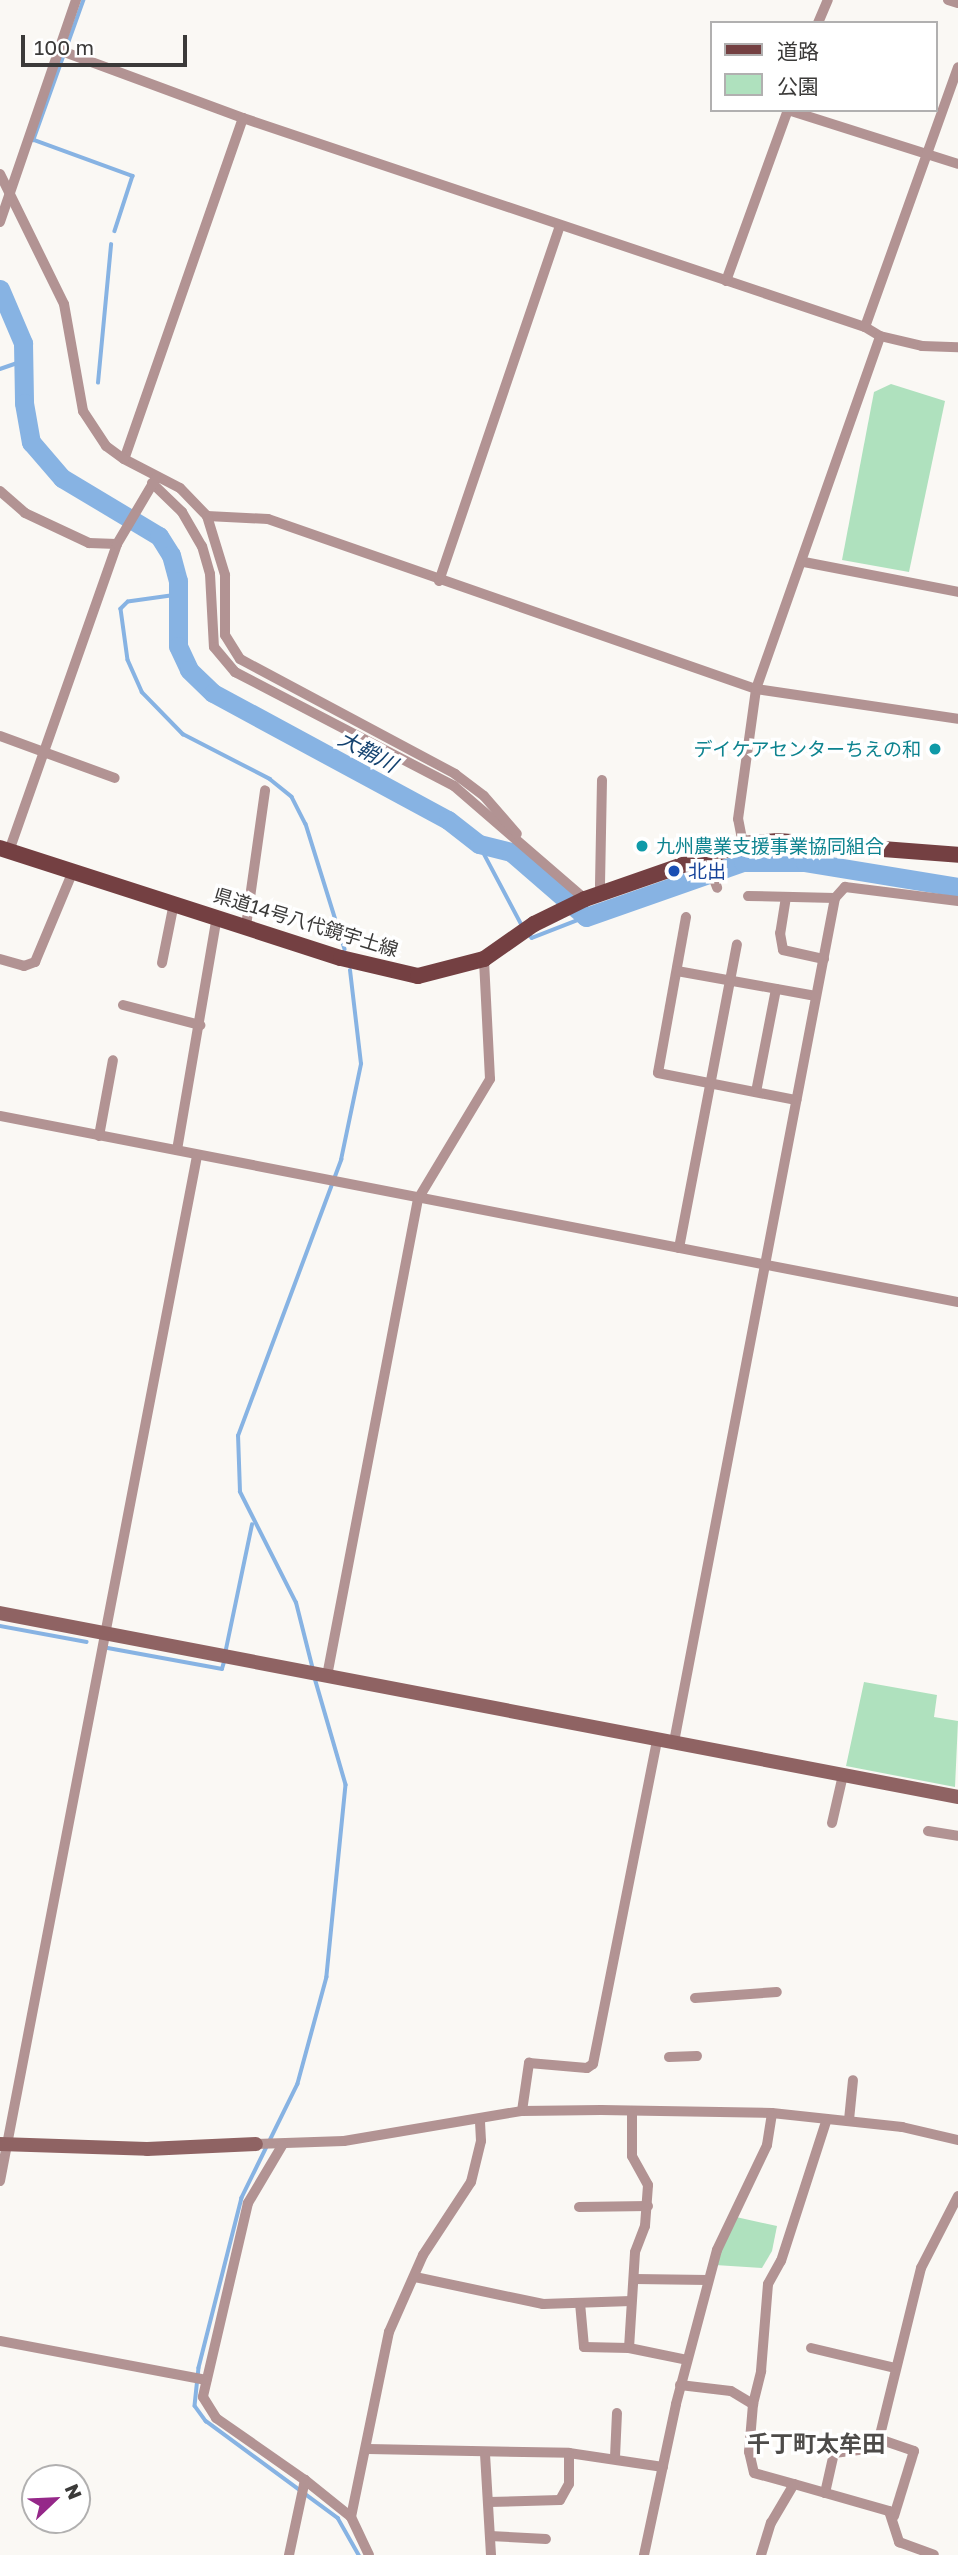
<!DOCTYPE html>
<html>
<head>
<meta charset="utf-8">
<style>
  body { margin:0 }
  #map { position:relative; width:958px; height:2555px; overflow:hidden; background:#faf8f4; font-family:"Golos Text","Noto Sans JP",sans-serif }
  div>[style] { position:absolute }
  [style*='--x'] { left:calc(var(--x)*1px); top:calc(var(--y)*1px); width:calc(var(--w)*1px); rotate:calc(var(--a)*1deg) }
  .green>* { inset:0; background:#afe1be }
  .stream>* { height:3.5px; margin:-1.75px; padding:0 1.75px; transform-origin:1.75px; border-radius:1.75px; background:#87b3e3 }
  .river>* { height:19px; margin:-9.5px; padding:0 9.5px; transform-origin:9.5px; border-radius:9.5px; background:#87b3e3 }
  .street>* { height:10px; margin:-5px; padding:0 5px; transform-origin:5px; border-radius:5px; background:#b29393 }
  .secondary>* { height:14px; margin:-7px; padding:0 7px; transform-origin:7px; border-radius:7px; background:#8f6363 }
  .primary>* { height:16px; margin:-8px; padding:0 8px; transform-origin:8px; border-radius:8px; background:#744042 }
  .dots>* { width:19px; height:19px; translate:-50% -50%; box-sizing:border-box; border:4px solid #fff; border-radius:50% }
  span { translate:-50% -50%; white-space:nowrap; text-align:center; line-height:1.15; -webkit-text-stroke:7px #fff; paint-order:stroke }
  .culture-label { font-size:19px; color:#0d838f }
  .right { translate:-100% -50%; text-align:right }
  .left { translate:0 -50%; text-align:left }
  .transit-label { font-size:19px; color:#164399 }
  .street-label { font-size:19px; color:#3b3a39 }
  .water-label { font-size:21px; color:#14426f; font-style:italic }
  .quarter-label { font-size:23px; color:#4d4b49; font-weight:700 }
  .legend { position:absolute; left:710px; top:21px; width:228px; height:91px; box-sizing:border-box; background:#fff; border:2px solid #b1b0b0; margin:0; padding:9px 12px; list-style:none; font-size:21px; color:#3b3a39 }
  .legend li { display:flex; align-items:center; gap:14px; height:35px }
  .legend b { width:35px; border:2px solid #b1b0b0 }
  .north { position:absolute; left:21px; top:2464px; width:70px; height:70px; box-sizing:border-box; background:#fff; border:2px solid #b1b0b0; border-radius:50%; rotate:67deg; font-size:19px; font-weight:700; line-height:28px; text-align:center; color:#3b3a39 }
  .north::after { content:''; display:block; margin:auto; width:24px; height:32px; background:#952889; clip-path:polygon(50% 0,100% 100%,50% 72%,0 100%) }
  .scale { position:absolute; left:21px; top:35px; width:166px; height:32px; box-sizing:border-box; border:4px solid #3b3a39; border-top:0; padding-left:9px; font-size:21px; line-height:24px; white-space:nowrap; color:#3b3a39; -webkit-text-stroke:5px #fff; paint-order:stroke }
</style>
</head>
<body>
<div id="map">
  <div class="green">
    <div style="clip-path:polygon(891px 384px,945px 401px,909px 572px,842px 560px,874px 392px)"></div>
    <div style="clip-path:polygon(864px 1682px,937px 1695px,934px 1717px,958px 1721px,955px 1787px,846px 1766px)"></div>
    <div style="clip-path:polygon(736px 2217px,777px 2226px,772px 2251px,762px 2268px,715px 2265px)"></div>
  </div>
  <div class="stream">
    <div style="--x:84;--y:0;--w:149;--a:109.7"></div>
    <div style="--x:34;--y:140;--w:105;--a:20"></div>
    <div style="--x:133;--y:176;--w:58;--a:108.1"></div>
    <div style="--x:0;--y:369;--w:24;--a:-19"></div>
    <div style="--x:98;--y:383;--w:139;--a:-84.6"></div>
    <div style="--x:178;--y:595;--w:50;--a:172"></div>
    <div style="--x:128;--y:602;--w:10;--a:135"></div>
    <div style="--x:121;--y:609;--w:51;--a:82.2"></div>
    <div style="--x:128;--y:660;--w:35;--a:66"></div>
    <div style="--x:142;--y:692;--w:59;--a:45.7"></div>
    <div style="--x:183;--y:734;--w:98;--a:27.3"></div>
    <div style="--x:270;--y:779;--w:28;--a:39"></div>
    <div style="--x:292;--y:797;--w:30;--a:63"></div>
    <div style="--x:306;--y:824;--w:131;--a:72.7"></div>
    <div style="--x:479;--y:844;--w:94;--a:62.1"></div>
    <div style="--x:528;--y:933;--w:6;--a:51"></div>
    <div style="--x:532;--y:938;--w:58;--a:-21.3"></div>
    <div style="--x:0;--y:1626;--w:88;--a:10.4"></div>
    <div style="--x:108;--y:1648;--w:116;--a:10.4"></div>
    <div style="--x:222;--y:1669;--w:7;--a:-74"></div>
    <div style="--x:225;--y:1654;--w:132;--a:-78.2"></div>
    <div style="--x:313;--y:1670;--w:69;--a:-104.2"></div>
    <div style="--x:296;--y:1603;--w:124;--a:-116.8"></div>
    <div style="--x:240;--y:1492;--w:56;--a:-92"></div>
    <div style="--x:238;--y:1436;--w:295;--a:-69.5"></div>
    <div style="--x:341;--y:1160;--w:98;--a:-78.2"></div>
    <div style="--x:361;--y:1064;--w:94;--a:-96.7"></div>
    <div style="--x:315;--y:1678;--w:111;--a:73.8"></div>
    <div style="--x:346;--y:1785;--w:193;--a:95.7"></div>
    <div style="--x:327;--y:1977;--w:111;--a:105.2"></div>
    <div style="--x:298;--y:2084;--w:127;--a:116.2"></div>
    <div style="--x:242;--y:2198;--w:175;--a:104.2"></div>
    <div style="--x:199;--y:2368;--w:38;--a:96"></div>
    <div style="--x:195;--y:2406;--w:19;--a:54"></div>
    <div style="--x:206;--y:2421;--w:164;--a:36.3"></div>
    <div style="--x:338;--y:2518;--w:43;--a:60.4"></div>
  </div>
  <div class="river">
    <div style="--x:0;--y:289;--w:59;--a:66.9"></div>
    <div style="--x:23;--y:343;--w:60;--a:89"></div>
    <div style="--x:24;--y:403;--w:40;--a:80"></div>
    <div style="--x:31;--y:442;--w:48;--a:49.3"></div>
    <div style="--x:62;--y:478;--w:113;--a:30.9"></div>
    <div style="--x:159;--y:536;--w:22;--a:58"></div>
    <div style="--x:171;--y:555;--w:27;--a:75"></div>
    <div style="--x:178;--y:581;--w:65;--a:90"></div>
    <div style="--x:178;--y:646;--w:26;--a:65"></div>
    <div style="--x:189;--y:670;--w:33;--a:44"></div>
    <div style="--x:213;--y:693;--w:267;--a:28.4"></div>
    <div style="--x:448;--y:820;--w:39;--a:38"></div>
    <div style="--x:479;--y:844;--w:33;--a:14"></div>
    <div style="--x:511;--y:852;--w:99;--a:40.9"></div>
    <div style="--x:586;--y:917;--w:166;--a:-19.3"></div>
    <div style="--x:743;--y:862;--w:62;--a:0"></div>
    <div style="--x:805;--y:862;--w:155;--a:9.3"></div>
  </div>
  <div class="street">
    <div style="--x:948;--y:0;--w:10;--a:17"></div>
    <div style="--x:818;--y:23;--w:25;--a:-67"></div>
    <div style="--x:59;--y:50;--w:196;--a:20.3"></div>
    <div style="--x:243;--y:118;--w:656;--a:18.57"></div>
    <div style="--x:865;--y:327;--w:17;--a:31"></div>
    <div style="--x:880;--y:336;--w:43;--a:13.4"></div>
    <div style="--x:922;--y:346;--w:36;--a:2"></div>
    <div style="--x:788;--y:110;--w:178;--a:17.6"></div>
    <div style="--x:243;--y:118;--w:361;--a:109.2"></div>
    <div style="--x:124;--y:459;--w:63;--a:27.4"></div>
    <div style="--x:180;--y:488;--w:39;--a:46"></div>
    <div style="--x:207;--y:516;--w:61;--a:2.8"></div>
    <div style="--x:268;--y:519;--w:517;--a:19.21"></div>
    <div style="--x:756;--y:689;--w:204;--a:8.4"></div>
    <div style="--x:0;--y:174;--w:145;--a:63.8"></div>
    <div style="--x:64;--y:304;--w:109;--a:79.9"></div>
    <div style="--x:83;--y:411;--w:42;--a:56.7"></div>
    <div style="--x:106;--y:446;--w:22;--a:36"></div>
    <div style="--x:0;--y:222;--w:235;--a:-71.1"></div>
    <div style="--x:726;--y:281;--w:182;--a:-70.1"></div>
    <div style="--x:865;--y:327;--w:276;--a:-70.3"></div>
    <div style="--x:152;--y:483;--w:42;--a:44"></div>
    <div style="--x:182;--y:512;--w:39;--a:60"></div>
    <div style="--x:202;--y:546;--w:29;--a:74"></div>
    <div style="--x:210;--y:574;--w:73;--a:86.9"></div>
    <div style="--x:214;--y:647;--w:33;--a:50"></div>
    <div style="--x:235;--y:672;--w:247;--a:27.5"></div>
    <div style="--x:454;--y:786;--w:173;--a:40.8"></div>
    <div style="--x:0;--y:491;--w:33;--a:41"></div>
    <div style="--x:25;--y:513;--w:71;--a:25.1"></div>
    <div style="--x:89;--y:543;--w:28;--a:2"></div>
    <div style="--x:207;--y:516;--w:62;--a:73"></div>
    <div style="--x:225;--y:575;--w:60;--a:90"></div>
    <div style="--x:225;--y:635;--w:28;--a:58"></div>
    <div style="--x:240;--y:659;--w:244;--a:28.1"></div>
    <div style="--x:455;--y:774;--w:36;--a:37"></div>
    <div style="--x:484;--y:796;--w:50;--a:49"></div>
    <div style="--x:804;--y:562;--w:157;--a:11"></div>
    <div style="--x:439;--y:581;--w:375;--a:-71.2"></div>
    <div style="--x:0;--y:736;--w:122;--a:20.1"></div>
    <div style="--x:602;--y:780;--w:105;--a:91.1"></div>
    <div style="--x:600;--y:885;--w:8;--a:60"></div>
    <div style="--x:743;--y:844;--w:25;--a:-101"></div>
    <div style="--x:738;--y:819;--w:131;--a:-82.1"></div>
    <div style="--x:756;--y:689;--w:374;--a:-70.6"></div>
    <div style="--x:9;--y:851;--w:325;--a:-70.6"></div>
    <div style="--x:117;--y:544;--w:77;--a:-59.4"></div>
    <div style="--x:705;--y:856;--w:34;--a:69"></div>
    <div style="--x:748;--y:896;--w:87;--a:1.3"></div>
    <div style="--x:786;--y:897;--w:36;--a:99"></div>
    <div style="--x:780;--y:933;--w:17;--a:80"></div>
    <div style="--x:783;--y:950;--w:42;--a:12.4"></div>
    <div style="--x:686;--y:917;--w:158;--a:100.2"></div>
    <div style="--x:658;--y:1073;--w:141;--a:11.1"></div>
    <div style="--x:246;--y:926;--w:137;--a:-82"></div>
    <div style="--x:0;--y:959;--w:25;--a:16"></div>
    <div style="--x:24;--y:966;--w:12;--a:-20"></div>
    <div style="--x:35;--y:962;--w:99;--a:-67.3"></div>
    <div style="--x:162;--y:963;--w:61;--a:-78.7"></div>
    <div style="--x:677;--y:971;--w:141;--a:10.2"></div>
    <div style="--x:123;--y:1005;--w:80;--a:14.6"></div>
    <div style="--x:756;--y:1092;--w:105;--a:-79"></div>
    <div style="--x:0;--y:1116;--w:976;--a:10.99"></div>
    <div style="--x:99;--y:1136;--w:77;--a:-79.6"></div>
    <div style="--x:177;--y:1150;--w:236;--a:-80.3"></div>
    <div style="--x:679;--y:1248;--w:309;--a:-79.2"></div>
    <div style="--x:327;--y:1676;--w:486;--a:-79.2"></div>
    <div style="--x:418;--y:1199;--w:140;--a:-59"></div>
    <div style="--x:490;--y:1079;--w:120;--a:-92.9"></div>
    <div style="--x:674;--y:1742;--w:859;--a:-79.2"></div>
    <div style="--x:835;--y:898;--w:15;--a:-48"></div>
    <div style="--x:845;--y:887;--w:114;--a:7.1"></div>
    <div style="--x:832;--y:1823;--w:49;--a:-77.1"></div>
    <div style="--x:928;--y:1831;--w:30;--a:9"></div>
    <div style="--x:695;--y:1998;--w:82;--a:-4.2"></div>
    <div style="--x:669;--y:2057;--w:28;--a:-2"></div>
    <div style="--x:522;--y:2111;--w:49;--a:-81.7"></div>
    <div style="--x:529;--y:2063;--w:58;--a:4.9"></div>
    <div style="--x:587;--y:2068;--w:7;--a:-34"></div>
    <div style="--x:593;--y:2064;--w:330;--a:-78.8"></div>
    <div style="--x:849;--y:2120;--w:40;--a:-84.3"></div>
    <div style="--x:256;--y:2144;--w:88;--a:-2"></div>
    <div style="--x:344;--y:2141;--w:181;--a:-9.6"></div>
    <div style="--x:522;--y:2111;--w:79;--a:-0.7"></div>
    <div style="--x:601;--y:2110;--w:171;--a:1"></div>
    <div style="--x:772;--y:2113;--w:131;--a:6.1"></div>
    <div style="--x:902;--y:2127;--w:57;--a:13.1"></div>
    <div style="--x:283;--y:2144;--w:69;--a:120.7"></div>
    <div style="--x:248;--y:2203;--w:199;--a:103.1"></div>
    <div style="--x:203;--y:2397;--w:25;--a:58"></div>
    <div style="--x:216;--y:2418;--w:108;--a:34.9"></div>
    <div style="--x:0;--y:2181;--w:1044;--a:-79.12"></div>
    <div style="--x:579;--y:2207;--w:69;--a:-0.8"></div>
    <div style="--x:415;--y:2277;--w:131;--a:11.9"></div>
    <div style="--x:543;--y:2304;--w:88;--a:-2"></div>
    <div style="--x:635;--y:2279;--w:73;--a:0.8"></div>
    <div style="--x:580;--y:2303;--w:44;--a:84.8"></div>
    <div style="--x:584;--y:2347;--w:45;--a:1.3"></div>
    <div style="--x:629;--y:2348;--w:59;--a:11.7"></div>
    <div style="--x:0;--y:2341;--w:210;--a:10.7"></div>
    <div style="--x:629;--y:2348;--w:96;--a:-86.4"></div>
    <div style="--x:635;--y:2252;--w:28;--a:-69"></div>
    <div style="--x:645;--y:2226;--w:41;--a:-85.8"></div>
    <div style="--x:648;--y:2185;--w:33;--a:-119"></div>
    <div style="--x:632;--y:2156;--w:44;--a:-90"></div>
    <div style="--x:811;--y:2348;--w:86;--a:13.4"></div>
    <div style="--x:680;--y:2385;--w:51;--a:6.7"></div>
    <div style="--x:731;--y:2391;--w:26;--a:31"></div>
    <div style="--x:879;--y:2439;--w:37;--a:19"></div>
    <div style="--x:914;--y:2451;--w:68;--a:107.1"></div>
    <div style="--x:368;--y:2449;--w:201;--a:1.1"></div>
    <div style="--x:569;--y:2453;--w:95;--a:8.5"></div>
    <div style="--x:485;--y:2454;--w:101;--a:86.6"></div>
    <div style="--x:615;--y:2457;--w:44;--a:-87.4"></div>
    <div style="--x:794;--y:2484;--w:41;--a:-164.6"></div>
    <div style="--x:754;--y:2473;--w:22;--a:-103"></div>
    <div style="--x:749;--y:2452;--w:48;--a:-85.2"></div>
    <div style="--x:753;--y:2404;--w:34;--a:-76"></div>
    <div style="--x:761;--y:2371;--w:87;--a:-85.4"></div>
    <div style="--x:768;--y:2284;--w:26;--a:-61"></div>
    <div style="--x:781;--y:2261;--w:149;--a:-72.1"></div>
    <div style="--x:825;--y:2493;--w:41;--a:-77.3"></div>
    <div style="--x:834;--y:2453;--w:33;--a:-7"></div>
    <div style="--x:867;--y:2449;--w:16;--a:-40"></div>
    <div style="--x:879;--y:2439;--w:176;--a:-76.2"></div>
    <div style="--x:921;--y:2268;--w:81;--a:-62.8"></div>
    <div style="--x:489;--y:2502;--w:71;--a:-1.6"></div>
    <div style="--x:560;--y:2500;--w:18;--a:-61"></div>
    <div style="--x:569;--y:2484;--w:31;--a:-90"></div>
    <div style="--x:351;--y:2517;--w:189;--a:-78.4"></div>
    <div style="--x:389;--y:2332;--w:84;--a:-66.2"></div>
    <div style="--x:423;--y:2255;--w:87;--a:-56.7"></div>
    <div style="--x:471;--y:2182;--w:42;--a:-76.3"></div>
    <div style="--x:481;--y:2141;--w:20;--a:-93"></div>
    <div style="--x:490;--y:2536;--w:56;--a:3.1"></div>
    <div style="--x:289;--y:2555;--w:77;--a:-78"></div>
    <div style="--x:305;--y:2480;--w:59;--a:38.8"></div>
    <div style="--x:351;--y:2517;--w:42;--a:64.7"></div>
    <div style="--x:644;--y:2555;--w:154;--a:-78"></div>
    <div style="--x:676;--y:2404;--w:159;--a:-75.1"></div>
    <div style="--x:717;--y:2250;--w:116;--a:-64.5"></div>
    <div style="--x:767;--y:2145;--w:32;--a:-81"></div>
    <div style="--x:761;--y:2555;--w:34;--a:-73"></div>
    <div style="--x:771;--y:2523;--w:45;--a:-59.5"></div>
    <div style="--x:794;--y:2484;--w:99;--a:15.9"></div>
    <div style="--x:889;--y:2511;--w:33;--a:72"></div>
    <div style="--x:899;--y:2542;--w:37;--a:20"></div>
  </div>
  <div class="secondary">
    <div style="--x:0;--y:1613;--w:976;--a:10.87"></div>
    <div style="--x:0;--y:2144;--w:147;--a:1.9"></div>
    <div style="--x:147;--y:2149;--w:109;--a:-2.6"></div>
  </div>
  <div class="primary">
    <div style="--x:0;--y:848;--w:358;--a:17.9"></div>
    <div style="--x:341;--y:958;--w:79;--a:13.2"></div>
    <div style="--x:418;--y:976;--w:68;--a:-14.4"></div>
    <div style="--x:484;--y:959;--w:61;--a:-35"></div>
    <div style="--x:534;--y:924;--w:57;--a:-26.1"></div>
    <div style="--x:585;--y:899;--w:167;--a:-19.2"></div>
    <div style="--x:743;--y:844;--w:35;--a:-5"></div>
    <div style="--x:778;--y:841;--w:181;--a:4.4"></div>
  </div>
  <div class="dots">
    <div style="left:935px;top:749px;background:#0f9aa8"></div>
    <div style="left:642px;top:846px;background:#0f9aa8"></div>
    <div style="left:674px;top:871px;background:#1a4fb4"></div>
  </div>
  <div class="culture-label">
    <span class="right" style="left:921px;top:749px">デイケアセンターちえの和</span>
    <span class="left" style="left:656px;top:846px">九州農業支援事業協同組合</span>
  </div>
  <div class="transit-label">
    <span class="left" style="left:688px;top:871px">北出</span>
  </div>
  <div class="street-label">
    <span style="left:306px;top:922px;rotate:17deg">県道14号八代鏡宇土線</span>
  </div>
  <div class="water-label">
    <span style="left:368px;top:751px;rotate:28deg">大鞘川</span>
  </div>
  <div class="quarter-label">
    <span style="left:816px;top:2443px">千丁町太牟田</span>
  </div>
  <ul class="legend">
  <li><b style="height:9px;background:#744042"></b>道路</li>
  <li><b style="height:19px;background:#afe1be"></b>公園</li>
  </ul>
  <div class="north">N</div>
  <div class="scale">100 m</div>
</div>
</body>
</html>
